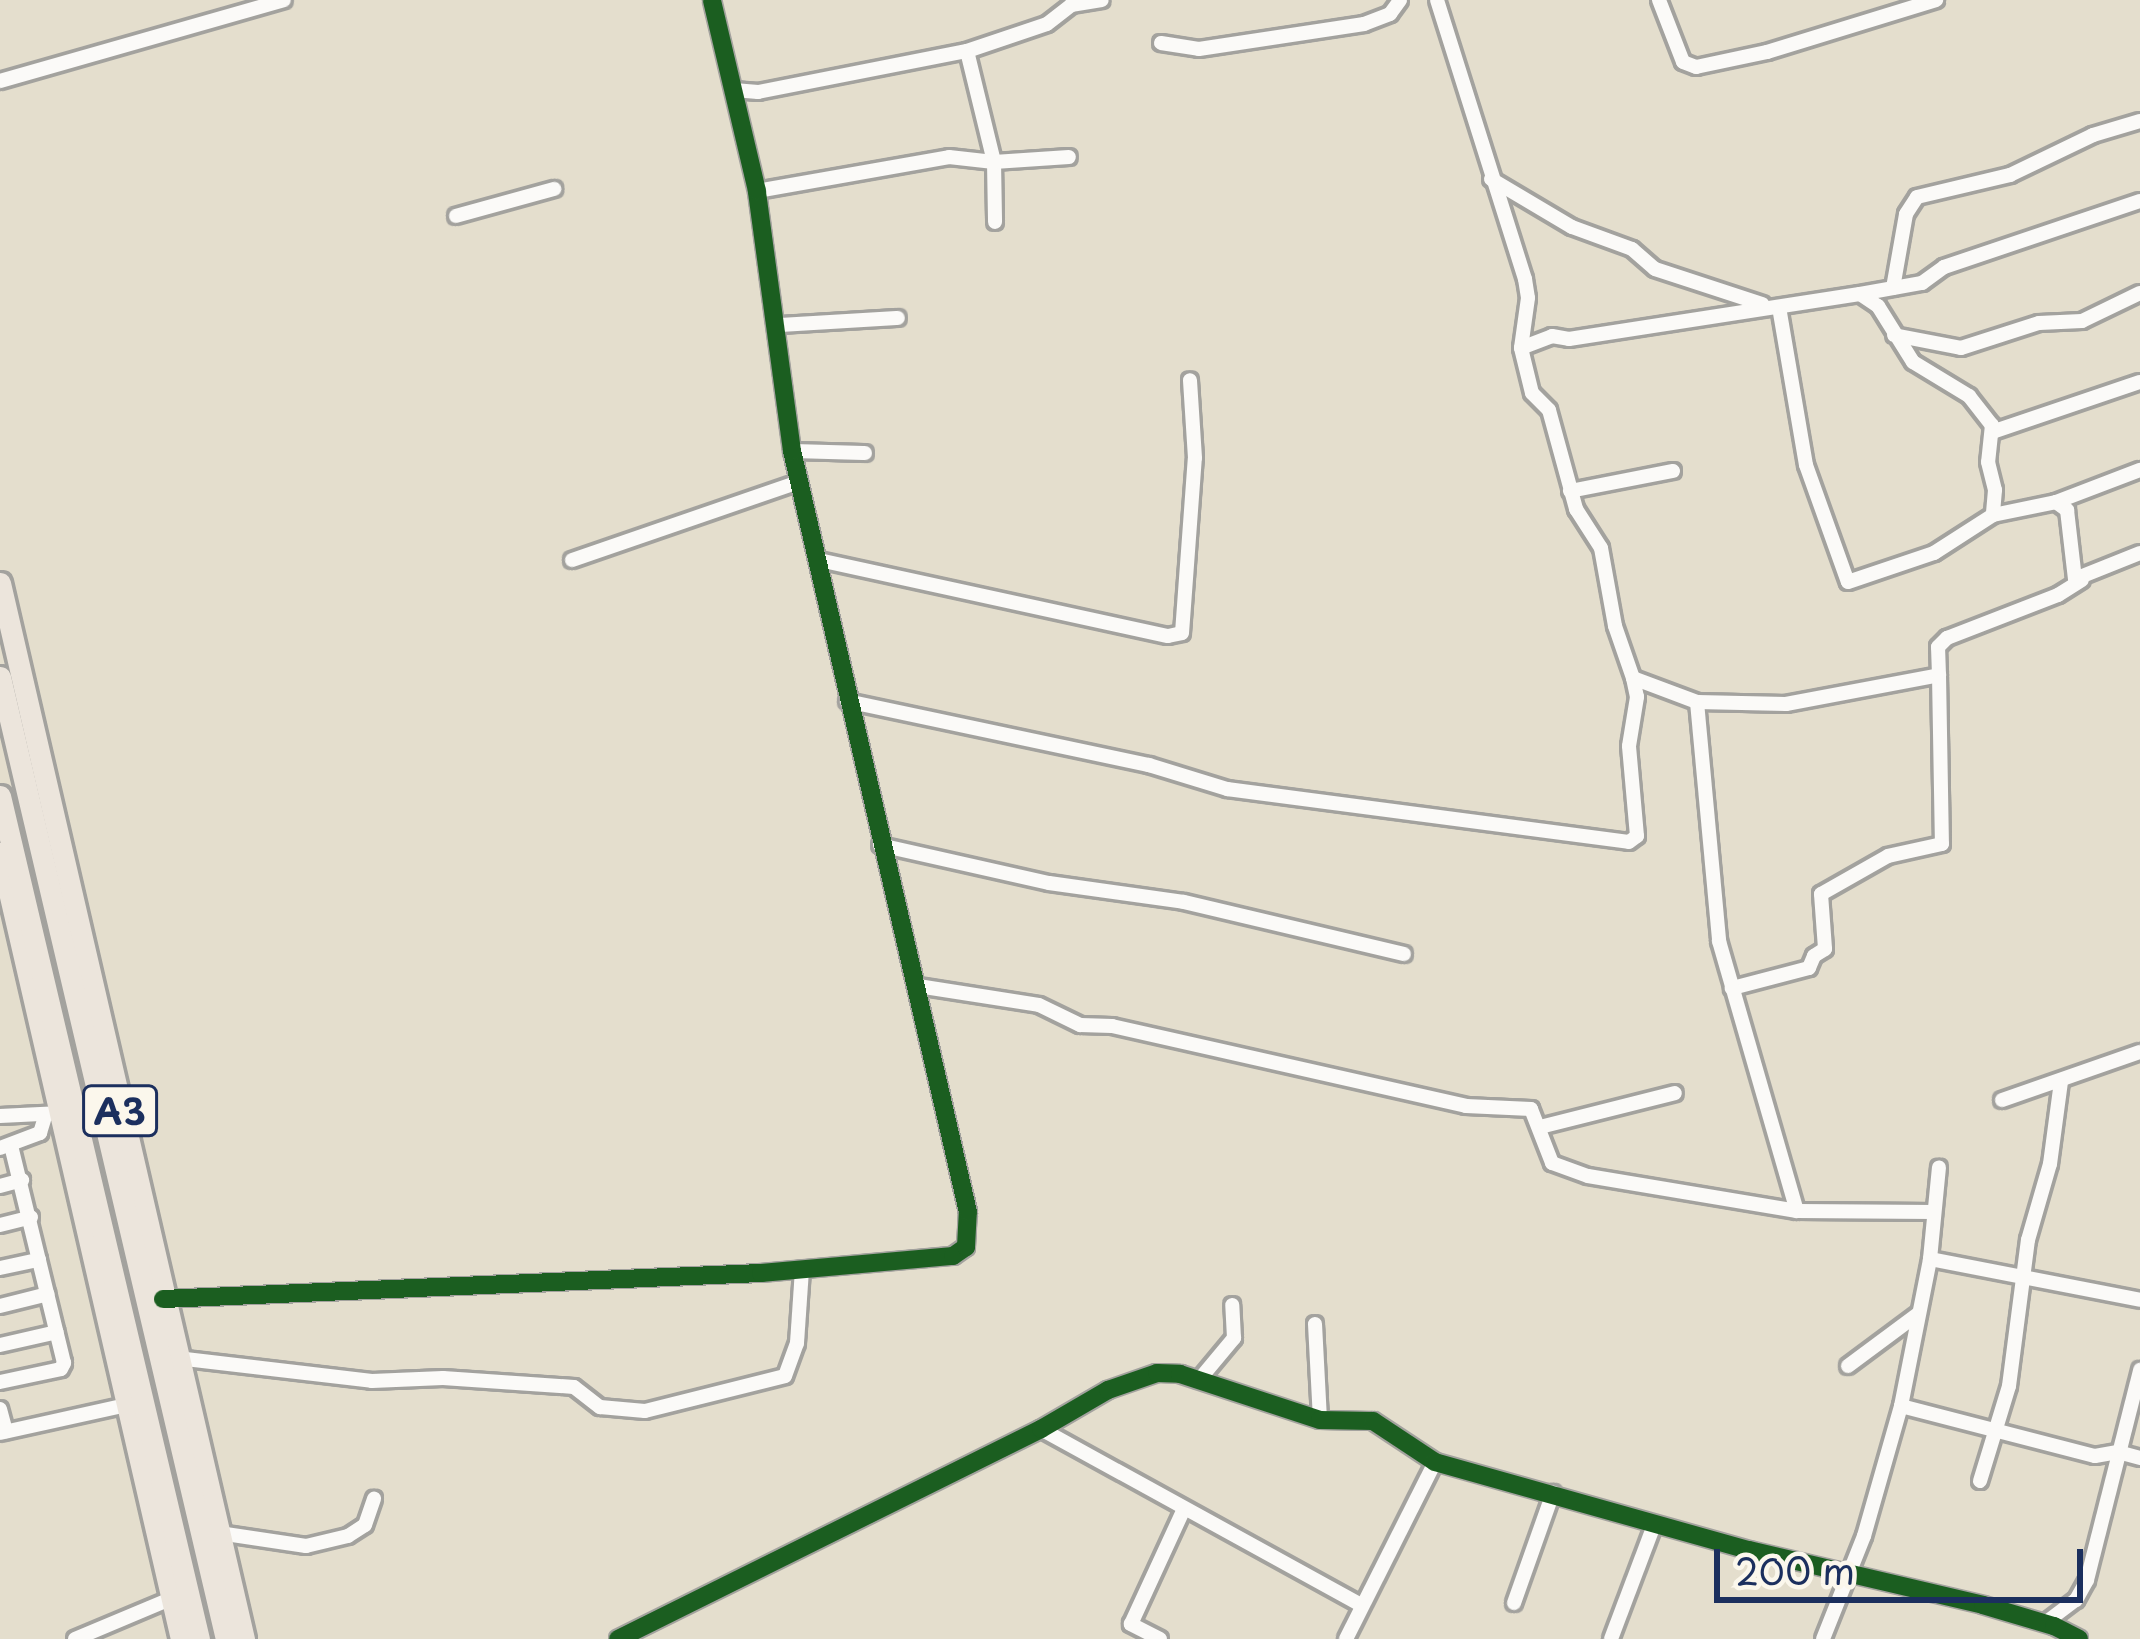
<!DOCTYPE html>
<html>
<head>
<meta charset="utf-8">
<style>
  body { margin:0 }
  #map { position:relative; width:2140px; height:1639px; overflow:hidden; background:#e4decd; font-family:"Playpen Sans",sans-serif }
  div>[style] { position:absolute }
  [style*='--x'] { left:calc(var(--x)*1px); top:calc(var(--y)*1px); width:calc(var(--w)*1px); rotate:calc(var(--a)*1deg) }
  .roads { filter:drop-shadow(3px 0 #a3a29e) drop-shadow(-3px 0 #a3a29e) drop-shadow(0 3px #a3a29e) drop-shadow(0 -3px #a3a29e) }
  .minor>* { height:14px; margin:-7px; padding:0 7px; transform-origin:7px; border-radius:7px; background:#fbfaf8 }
  .primary>* { height:21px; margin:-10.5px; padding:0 10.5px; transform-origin:10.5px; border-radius:10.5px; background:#ece5dc }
  .trunk>* { height:21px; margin:-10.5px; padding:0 10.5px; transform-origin:10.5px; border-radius:10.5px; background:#ece5dc }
  .cycleway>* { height:18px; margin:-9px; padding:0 9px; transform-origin:9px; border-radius:9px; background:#1b5e20 }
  span { translate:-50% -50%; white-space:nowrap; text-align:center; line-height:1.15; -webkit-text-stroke:9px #fbf7ec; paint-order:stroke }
  .shield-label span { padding:3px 9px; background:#fbf7ec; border:3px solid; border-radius:9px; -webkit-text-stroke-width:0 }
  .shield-label { font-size:36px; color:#1b2f5e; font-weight:700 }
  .scale { position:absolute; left:1714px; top:1549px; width:369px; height:54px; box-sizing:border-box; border:6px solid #1b2f5e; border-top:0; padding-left:15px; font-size:36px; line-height:42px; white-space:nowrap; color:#1b2f5e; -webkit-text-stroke:9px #fbf7ec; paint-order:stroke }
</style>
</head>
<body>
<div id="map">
  <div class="roads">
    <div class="minor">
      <div style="--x:1437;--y:0;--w:293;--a:72.5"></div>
      <div style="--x:1525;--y:279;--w:19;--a:81"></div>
      <div style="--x:1528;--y:298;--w:50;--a:98"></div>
      <div style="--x:1521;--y:348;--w:46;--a:76.3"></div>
      <div style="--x:1532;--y:393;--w:24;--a:45"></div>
      <div style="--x:1549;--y:410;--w:103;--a:74.7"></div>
      <div style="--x:1576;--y:509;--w:46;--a:57.3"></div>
      <div style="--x:1601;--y:548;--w:79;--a:79.8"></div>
      <div style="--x:1615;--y:626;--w:55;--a:70.9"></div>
      <div style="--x:1633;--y:678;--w:68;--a:20.6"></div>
      <div style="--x:1697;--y:702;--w:89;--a:1.3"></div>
      <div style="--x:1786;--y:704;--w:156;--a:-10.7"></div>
      <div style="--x:1939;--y:675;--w:169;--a:89"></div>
      <div style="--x:1942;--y:844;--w:55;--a:167.5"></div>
      <div style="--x:1888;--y:856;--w:77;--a:150.4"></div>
      <div style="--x:1821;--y:894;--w:55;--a:85.8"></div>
      <div style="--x:1825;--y:949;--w:13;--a:148"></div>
      <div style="--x:1814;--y:956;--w:13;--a:113"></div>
      <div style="--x:1809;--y:968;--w:80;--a:165.4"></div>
      <div style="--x:1659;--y:0;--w:66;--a:68.8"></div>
      <div style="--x:1683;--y:62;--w:14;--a:21"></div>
      <div style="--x:1696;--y:67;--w:73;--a:-11.9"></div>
      <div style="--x:1767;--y:52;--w:177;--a:-17.1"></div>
      <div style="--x:1161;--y:43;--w:38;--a:9"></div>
      <div style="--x:1199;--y:49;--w:167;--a:-8.6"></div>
      <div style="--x:1364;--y:24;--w:28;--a:-21"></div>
      <div style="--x:1390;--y:14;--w:17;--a:-54"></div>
      <div style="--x:967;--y:51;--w:114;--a:76.3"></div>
      <div style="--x:994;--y:162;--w:60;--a:89"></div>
      <div style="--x:0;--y:81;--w:295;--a:-15.9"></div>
      <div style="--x:734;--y:90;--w:24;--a:5"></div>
      <div style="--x:758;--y:92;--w:213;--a:-11.1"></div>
      <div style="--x:967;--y:51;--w:84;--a:-18.6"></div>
      <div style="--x:1047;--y:24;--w:31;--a:-38"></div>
      <div style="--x:1071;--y:5;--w:31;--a:-9"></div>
      <div style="--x:1491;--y:179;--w:94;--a:30.7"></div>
      <div style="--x:1572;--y:227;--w:64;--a:20.1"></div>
      <div style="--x:1632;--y:249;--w:30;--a:41"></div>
      <div style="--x:1655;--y:269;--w:113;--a:18.1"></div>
      <div style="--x:757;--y:191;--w:195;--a:-10"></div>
      <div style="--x:949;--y:157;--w:45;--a:6.3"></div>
      <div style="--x:994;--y:162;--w:75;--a:-3.8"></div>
      <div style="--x:456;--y:216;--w:102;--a:-15.4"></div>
      <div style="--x:1893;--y:288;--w:75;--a:-80"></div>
      <div style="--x:1906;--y:214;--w:20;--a:-57"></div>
      <div style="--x:1917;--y:197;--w:96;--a:-13.3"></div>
      <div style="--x:2010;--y:175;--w:92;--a:-25.7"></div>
      <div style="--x:2093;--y:135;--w:49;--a:-16.6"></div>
      <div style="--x:1860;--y:294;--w:63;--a:-10.1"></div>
      <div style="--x:1922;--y:283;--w:27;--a:-36"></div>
      <div style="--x:1944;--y:267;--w:207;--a:-18.6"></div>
      <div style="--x:1779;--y:307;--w:160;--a:80.3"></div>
      <div style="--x:1806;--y:465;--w:124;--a:70.3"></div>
      <div style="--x:1848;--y:582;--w:91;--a:-18.6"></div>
      <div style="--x:1934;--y:553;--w:70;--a:-32.8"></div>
      <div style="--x:779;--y:325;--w:119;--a:-3.4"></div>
      <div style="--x:1894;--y:335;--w:68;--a:11"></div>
      <div style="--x:1961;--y:348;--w:82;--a:-17.8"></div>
      <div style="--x:2039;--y:323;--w:43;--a:-2.7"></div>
      <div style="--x:2082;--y:321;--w:64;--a:-25.8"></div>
      <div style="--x:1521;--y:348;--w:33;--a:-21"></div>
      <div style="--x:1552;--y:336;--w:17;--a:10"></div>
      <div style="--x:1569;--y:339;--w:294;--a:-8.8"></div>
      <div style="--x:1860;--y:294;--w:22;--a:34"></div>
      <div style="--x:1878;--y:306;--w:66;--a:58"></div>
      <div style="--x:1913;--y:362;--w:66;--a:31.3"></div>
      <div style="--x:1969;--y:396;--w:37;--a:52"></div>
      <div style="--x:1992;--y:425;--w:37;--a:96"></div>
      <div style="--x:1988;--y:462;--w:29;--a:76"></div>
      <div style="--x:1995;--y:490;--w:25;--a:95"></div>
      <div style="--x:1993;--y:515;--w:64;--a:-11.7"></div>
      <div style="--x:2056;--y:502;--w:14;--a:36"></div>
      <div style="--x:2067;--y:510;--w:69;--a:83.4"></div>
      <div style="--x:2075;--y:579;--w:70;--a:-21.8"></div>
      <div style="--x:1995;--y:431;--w:153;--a:-18.7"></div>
      <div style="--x:792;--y:451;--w:73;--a:1.6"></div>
      <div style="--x:1570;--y:491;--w:105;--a:-11"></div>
      <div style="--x:2056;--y:502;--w:90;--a:-20.9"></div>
      <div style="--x:572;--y:560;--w:240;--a:-19"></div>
      <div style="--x:819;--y:560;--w:357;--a:12.3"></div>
      <div style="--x:1168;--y:636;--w:14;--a:-12"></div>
      <div style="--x:1182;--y:633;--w:175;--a:-85.8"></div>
      <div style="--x:1195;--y:458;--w:78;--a:-93.7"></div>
      <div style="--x:1939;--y:675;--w:28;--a:-92"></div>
      <div style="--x:1938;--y:647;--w:13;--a:-45"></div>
      <div style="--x:1947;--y:638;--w:119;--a:-21.2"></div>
      <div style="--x:2058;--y:595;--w:28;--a:-32"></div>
      <div style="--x:847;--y:701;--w:309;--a:12"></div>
      <div style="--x:1149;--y:765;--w:82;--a:17.1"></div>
      <div style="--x:1227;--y:789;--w:405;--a:7.5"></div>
      <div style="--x:1629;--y:842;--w:10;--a:-37"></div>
      <div style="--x:1637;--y:836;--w:90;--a:-95.1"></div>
      <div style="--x:1629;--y:746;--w:50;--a:-80.7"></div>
      <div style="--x:1637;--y:697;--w:19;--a:-102"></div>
      <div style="--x:1697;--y:702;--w:240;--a:84.7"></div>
      <div style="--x:1719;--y:941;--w:281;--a:73.9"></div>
      <div style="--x:880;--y:845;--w:173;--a:12.7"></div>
      <div style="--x:1049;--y:883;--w:136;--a:8"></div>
      <div style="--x:1184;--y:902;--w:226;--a:13.3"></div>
      <div style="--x:918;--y:986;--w:122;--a:8.9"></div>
      <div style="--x:1039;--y:1005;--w:46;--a:26"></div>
      <div style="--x:1080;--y:1025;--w:32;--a:2"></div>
      <div style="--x:1112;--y:1026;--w:363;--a:12.7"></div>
      <div style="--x:1466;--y:1106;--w:65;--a:2.6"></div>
      <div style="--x:1531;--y:1109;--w:58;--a:68.7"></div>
      <div style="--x:1552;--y:1163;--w:38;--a:20"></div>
      <div style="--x:1588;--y:1176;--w:212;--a:9.5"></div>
      <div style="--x:1797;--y:1211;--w:137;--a:0.4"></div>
      <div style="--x:2002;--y:1100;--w:146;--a:-19.2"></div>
      <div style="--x:0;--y:1116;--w:61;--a:-2.8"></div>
      <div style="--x:1540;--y:1127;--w:139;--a:-14.1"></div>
      <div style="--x:0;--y:1148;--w:43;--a:-20.6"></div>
      <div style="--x:40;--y:1133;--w:17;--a:-73"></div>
      <div style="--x:0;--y:1186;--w:23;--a:-15"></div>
      <div style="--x:0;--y:1225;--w:32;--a:-14"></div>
      <div style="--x:1930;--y:1259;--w:214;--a:11"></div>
      <div style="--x:0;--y:1268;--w:40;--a:-12"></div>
      <div style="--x:163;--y:1299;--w:599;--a:-2.49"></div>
      <div style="--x:761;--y:1273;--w:193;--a:-5.1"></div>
      <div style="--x:953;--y:1256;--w:16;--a:-35"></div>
      <div style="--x:966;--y:1247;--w:35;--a:-87"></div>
      <div style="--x:968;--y:1212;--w:781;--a:-103.02"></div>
      <div style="--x:792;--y:451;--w:262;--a:-97.7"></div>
      <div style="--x:757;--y:191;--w:196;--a:-103.3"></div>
      <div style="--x:0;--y:1306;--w:49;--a:-14"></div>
      <div style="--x:1315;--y:1324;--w:96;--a:87"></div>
      <div style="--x:0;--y:1345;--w:58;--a:-12.8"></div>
      <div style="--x:177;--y:1358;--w:196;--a:6.7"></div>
      <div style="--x:372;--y:1381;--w:71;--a:-2.4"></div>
      <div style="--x:443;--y:1378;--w:131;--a:3.9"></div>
      <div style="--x:574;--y:1387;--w:33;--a:38"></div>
      <div style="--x:600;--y:1407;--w:45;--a:5.1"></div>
      <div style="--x:645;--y:1411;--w:144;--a:-14"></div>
      <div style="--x:785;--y:1376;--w:35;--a:-70"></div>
      <div style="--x:797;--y:1343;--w:74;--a:-86.1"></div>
      <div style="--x:1848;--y:1366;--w:87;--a:-36.6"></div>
      <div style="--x:1199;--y:1380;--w:55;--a:-50.2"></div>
      <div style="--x:1234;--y:1338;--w:33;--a:-93"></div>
      <div style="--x:0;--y:1382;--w:62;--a:-12"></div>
      <div style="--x:61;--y:1369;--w:7;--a:-63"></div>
      <div style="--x:64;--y:1363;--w:224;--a:-103.7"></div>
      <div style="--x:1901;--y:1406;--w:200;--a:14.5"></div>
      <div style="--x:2095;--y:1456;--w:23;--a:-10"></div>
      <div style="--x:2118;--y:1452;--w:23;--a:15"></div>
      <div style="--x:0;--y:1409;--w:23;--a:75"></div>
      <div style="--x:1041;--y:1429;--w:365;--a:28.8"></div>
      <div style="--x:0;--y:1433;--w:129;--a:-12.5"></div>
      <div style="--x:1980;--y:1481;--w:99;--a:-73"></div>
      <div style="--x:2009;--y:1386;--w:147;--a:-82.6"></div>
      <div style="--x:2028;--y:1240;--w:79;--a:-73.9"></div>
      <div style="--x:2050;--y:1164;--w:83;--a:-82.4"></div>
      <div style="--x:219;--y:1533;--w:88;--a:8.5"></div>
      <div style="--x:306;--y:1546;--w:43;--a:-13.4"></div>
      <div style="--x:348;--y:1536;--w:20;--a:-33"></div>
      <div style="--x:365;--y:1525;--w:28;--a:-71"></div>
      <div style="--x:1514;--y:1603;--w:117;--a:-70.5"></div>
      <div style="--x:2045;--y:1623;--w:39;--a:-37"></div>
      <div style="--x:2076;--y:1600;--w:23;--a:-61"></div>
      <div style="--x:2087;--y:1580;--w:217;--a:-75.8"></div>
      <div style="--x:75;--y:1639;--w:103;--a:-22.8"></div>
      <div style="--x:618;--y:1639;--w:472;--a:-26.4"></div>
      <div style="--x:1041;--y:1429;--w:78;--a:-30.2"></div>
      <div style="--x:1108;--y:1390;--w:52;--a:-19.1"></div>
      <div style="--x:1157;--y:1373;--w:23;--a:2"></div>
      <div style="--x:1180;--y:1374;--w:147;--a:18.2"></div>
      <div style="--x:1320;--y:1420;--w:53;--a:1.1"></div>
      <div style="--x:1373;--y:1421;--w:74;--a:33.5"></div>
      <div style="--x:1435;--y:1462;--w:326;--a:15.7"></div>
      <div style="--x:1749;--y:1550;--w:240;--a:13.2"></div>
      <div style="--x:1983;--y:1605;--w:74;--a:16.5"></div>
      <div style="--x:2054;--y:1626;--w:28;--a:27"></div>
      <div style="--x:1160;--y:1639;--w:33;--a:-153"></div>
      <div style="--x:1131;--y:1624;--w:127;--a:-65.3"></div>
      <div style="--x:1346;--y:1639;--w:198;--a:-63.3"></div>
      <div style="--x:1611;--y:1639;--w:122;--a:-69.3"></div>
      <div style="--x:1823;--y:1639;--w:111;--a:-68.3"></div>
      <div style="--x:1864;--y:1536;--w:135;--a:-74.1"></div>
      <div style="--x:1901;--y:1406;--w:150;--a:-78.8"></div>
      <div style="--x:1930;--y:1259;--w:92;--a:-84.4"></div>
    </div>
    <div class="primary">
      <div style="--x:0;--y:583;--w:1084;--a:76.99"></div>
      <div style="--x:0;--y:853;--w:807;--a:77.03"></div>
    </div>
    <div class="trunk">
      <div style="--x:0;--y:677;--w:988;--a:76.78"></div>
      <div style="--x:0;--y:796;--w:866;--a:76.72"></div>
    </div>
  </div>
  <div class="cycleway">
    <div style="--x:163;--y:1299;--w:599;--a:-2.49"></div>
    <div style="--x:761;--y:1273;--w:193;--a:-5.1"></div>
    <div style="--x:953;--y:1256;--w:16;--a:-35"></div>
    <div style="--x:966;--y:1247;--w:35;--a:-87"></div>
    <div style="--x:968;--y:1212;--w:781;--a:-103.02"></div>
    <div style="--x:792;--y:451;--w:262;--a:-97.7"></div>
    <div style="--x:757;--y:191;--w:196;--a:-103.3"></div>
    <div style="--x:618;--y:1639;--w:472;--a:-26.4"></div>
    <div style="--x:1041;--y:1429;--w:78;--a:-30.2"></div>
    <div style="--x:1108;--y:1390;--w:52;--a:-19.1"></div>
    <div style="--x:1157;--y:1373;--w:23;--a:2"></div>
    <div style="--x:1180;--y:1374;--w:147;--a:18.2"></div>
    <div style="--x:1320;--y:1420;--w:53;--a:1.1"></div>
    <div style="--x:1373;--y:1421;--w:74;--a:33.5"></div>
    <div style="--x:1435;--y:1462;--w:326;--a:15.7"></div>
    <div style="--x:1749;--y:1550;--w:240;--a:13.2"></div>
    <div style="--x:1983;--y:1605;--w:74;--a:16.5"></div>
    <div style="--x:2054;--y:1626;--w:28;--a:27"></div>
  </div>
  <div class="shield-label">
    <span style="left:120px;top:1111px">A3</span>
  </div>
  <div class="scale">200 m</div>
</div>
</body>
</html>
